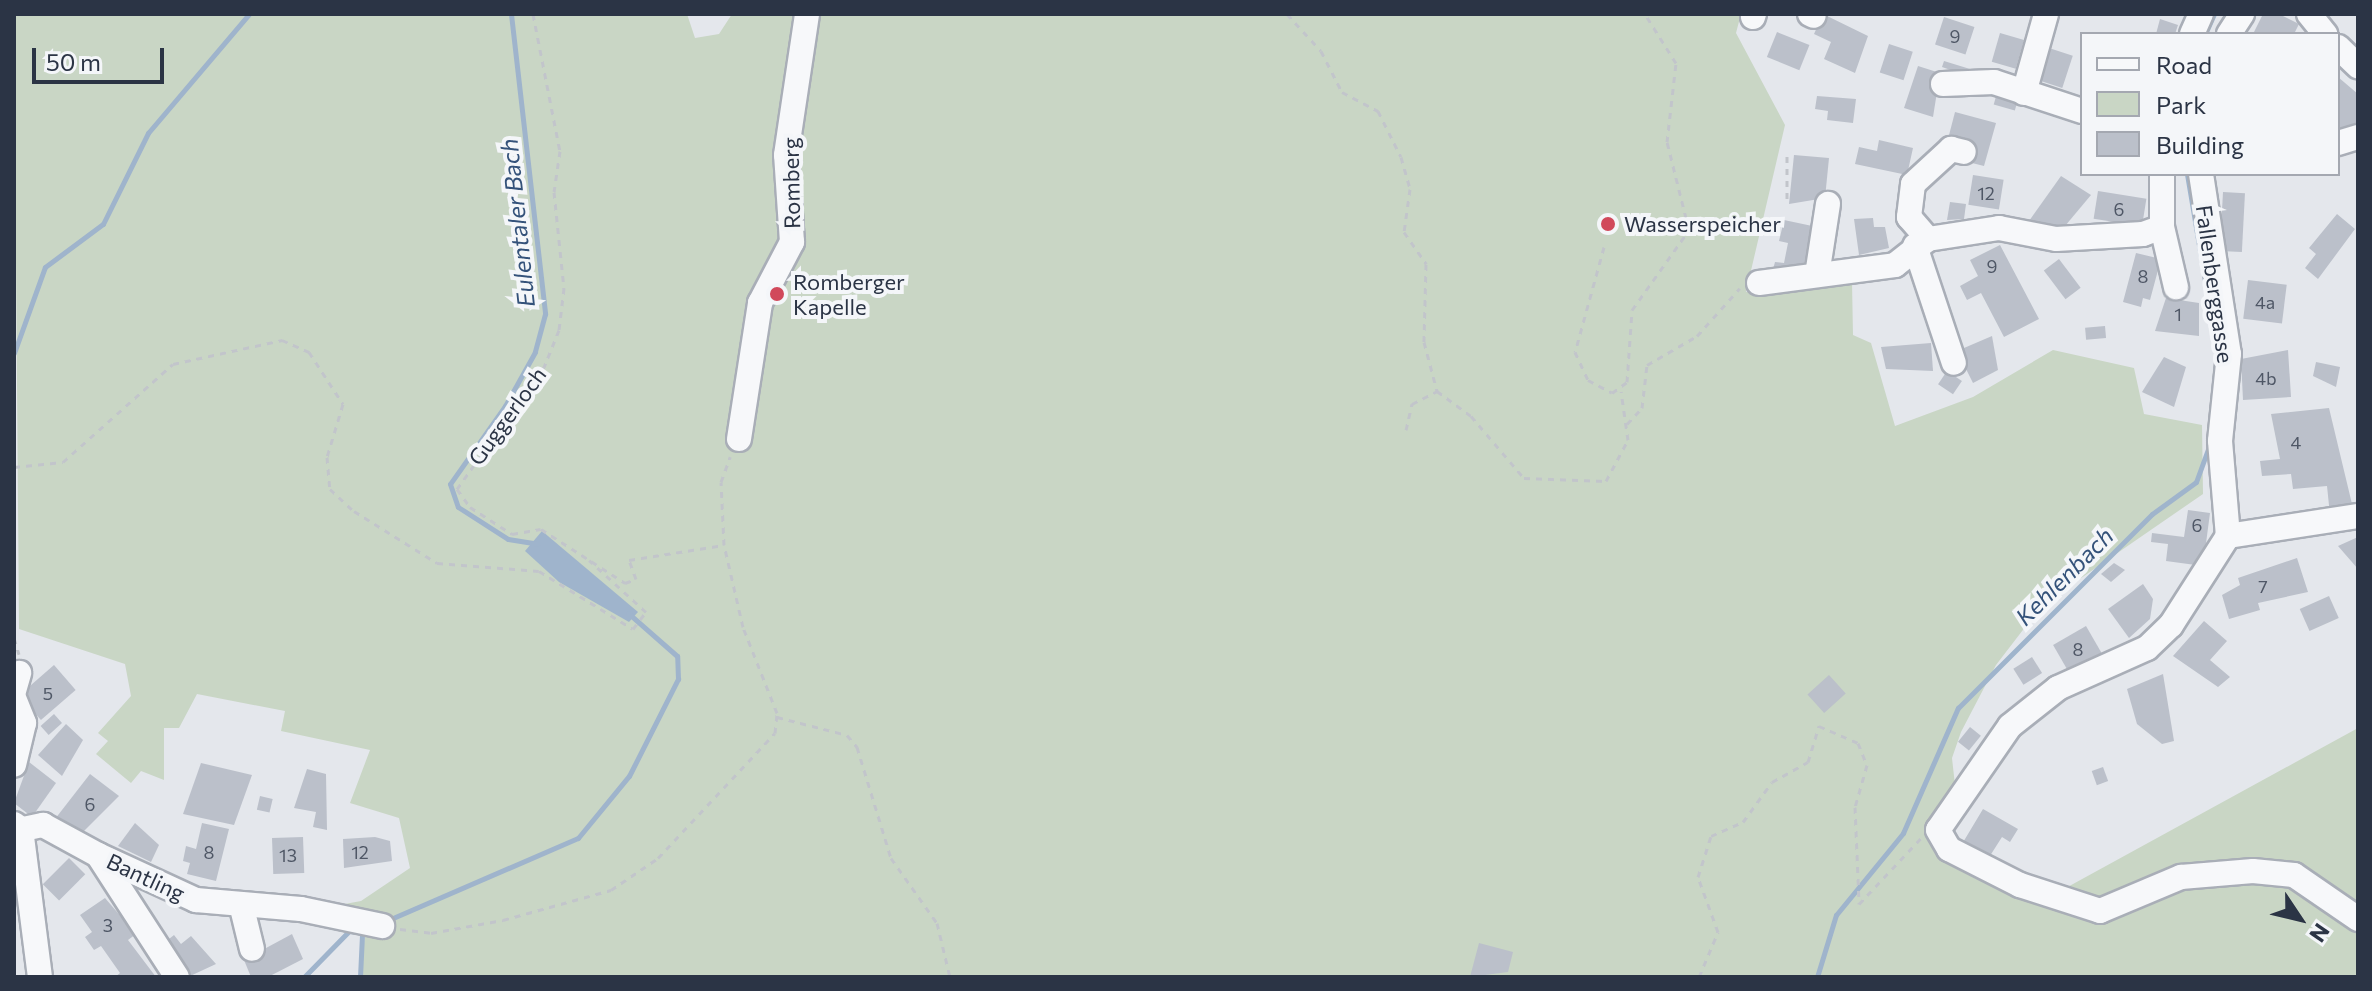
<!DOCTYPE html>
<html>
<head>
<meta charset="utf-8">
<style>
  body { margin:0 }
  #map { position:relative; width:2372px; height:991px; overflow:hidden; background:#e4e7ec; font-family:Commissioner,sans-serif }
  div>[style] { position:absolute }
  [style*='--x'] { left:calc(var(--x)*1px); top:calc(var(--y)*1px); width:calc(var(--w)*1px); rotate:calc(var(--a)*1deg) }
  .green>* { inset:0; background:#c9d6c5 }
  .water>* { inset:0; background:#9fb4cc }
  .stream>* { height:5px; margin:-2.5px; padding:0 2.5px; transform-origin:2.5px; border-radius:2.5px; background:#9fb4cc }
  .building>* { inset:0; background:#bbc0ca; transform-origin:0 0 }
  .path>* { height:3px; margin-top:-1.5px; transform-origin:0; background:repeating-linear-gradient(90deg,#c2c5cb 0 6px,transparent 0 12px) }
  .roads { filter:drop-shadow(2px 0 #a9aeb7) drop-shadow(-2px 0 #a9aeb7) drop-shadow(0 2px #a9aeb7) drop-shadow(0 -2px #a9aeb7) }
  .minor>* { height:24px; margin:-12px; padding:0 12px; transform-origin:12px; border-radius:12px; background:#f7f8fa }
  .dots>* { width:22px; height:22px; translate:-50% -50%; box-sizing:border-box; border:4px solid #f4f6f9; border-radius:50% }
  span { translate:-50% -50%; white-space:nowrap; text-align:center; line-height:1.15; -webkit-text-stroke:8px #f4f6f9; paint-order:stroke }
  .number-label { font-size:18px; color:#4f5766 }
  .number-label span { -webkit-text-stroke-width:0 }
  .street-label { font-size:22px; color:#2b3445 }
  .poi-label { font-size:22px; color:#2b3445 }
  .left { translate:0 -50%; text-align:left }
  .water-label { font-size:24px; color:#34527a; font-style:italic }
  .frame { position:absolute; inset:0; border:16px solid #2b3445; pointer-events:none }
  .legend { position:absolute; left:2080px; top:32px; width:260px; height:144px; box-sizing:border-box; background:#f4f6f9; border:2px solid #a4a8b1; margin:0; padding:10px 14px; list-style:none; font-size:24px; color:#2b3445 }
  .legend li { display:flex; align-items:center; gap:16px; height:40px }
  .legend b { width:40px; border:2px solid #a4a8b1 }
  .north { position:absolute; left:2260px; top:879px; width:80px; height:80px; -webkit-text-stroke:6px #f4f6f9; paint-order:stroke; rotate:125deg; font-size:22px; font-weight:700; line-height:32px; text-align:center; color:#2b3445 }
  .north::after { content:''; display:block; margin:auto; width:28px; height:36px; background:#2b3445; clip-path:polygon(50% 0,100% 100%,50% 72%,0 100%) }
  .scale { position:absolute; left:32px; top:48px; width:132px; height:36px; box-sizing:border-box; border:4px solid #2b3445; border-top:0; padding-left:10px; font-size:24px; line-height:28px; white-space:nowrap; color:#2b3445; -webkit-text-stroke:6px #f4f6f9; paint-order:stroke }
</style>
</head>
<body>
<div id="map">
  <div class="green">
    <div style="clip-path:polygon(14px 14px,687px 14px,695px 38px,719px 34px,732px 14px,1741px 14px,1736px 33px,1785px 125px,1746px 292px,1852px 282px,1853px 335px,1871px 343px,1895px 426px,1973px 397px,2053px 350px,2134px 368px,2144px 414px,2202px 425px,2203px 494px,2042px 605px,1996px 665px,1961px 732px,1952px 758px,1955px 785px,1929px 825px,1933px 848px,2042px 901px,2358px 728px,2358px 977px,360px 977px,367px 918px,323px 908px,361px 901px,410px 868px,399px 818px,350px 803px,370px 750px,281px 731px,285px 711px,197px 694px,179px 728px,164px 728px,164px 780px,141px 771px,131px 783px,96px 754px,108px 741px,98px 733px,131px 696px,125px 664px,19px 629px)"></div>
  </div>
  <div class="water">
    <div style="clip-path:polygon(542px 531px,638px 612px,629px 622px,559px 582px,525px 551px)"></div>
  </div>
  <div class="stream">
    <div style="--x:511;--y:14;--w:302;--a:83.5"></div>
    <div style="--x:545;--y:314;--w:39;--a:105"></div>
    <div style="--x:535;--y:352;--w:62;--a:119.1"></div>
    <div style="--x:505;--y:406;--w:95;--a:125.2"></div>
    <div style="--x:450;--y:484;--w:24;--a:71"></div>
    <div style="--x:458;--y:507;--w:59;--a:32.6"></div>
    <div style="--x:508;--y:539;--w:30;--a:9"></div>
    <div style="--x:2205;--y:34;--w:22;--a:-66"></div>
    <div style="--x:2187;--y:174;--w:150;--a:80.4"></div>
    <div style="--x:14;--y:353;--w:91;--a:-70.2"></div>
    <div style="--x:45;--y:267;--w:72;--a:-36.6"></div>
    <div style="--x:103;--y:224;--w:102;--a:-63.7"></div>
    <div style="--x:148;--y:133;--w:156;--a:-49.7"></div>
    <div style="--x:386;--y:921;--w:209;--a:-23.4"></div>
    <div style="--x:578;--y:838;--w:80;--a:-50.6"></div>
    <div style="--x:629;--y:776;--w:109;--a:-63.2"></div>
    <div style="--x:678;--y:679;--w:23;--a:-92"></div>
    <div style="--x:677;--y:656;--w:65;--a:-138.7"></div>
    <div style="--x:304;--y:977;--w:64;--a:-45.6"></div>
    <div style="--x:349;--y:931;--w:18;--a:6"></div>
    <div style="--x:360;--y:977;--w:42;--a:-87.3"></div>
    <div style="--x:1817;--y:977;--w:65;--a:-73"></div>
    <div style="--x:1836;--y:915;--w:106;--a:-50.7"></div>
    <div style="--x:1903;--y:833;--w:137;--a:-66.3"></div>
    <div style="--x:1958;--y:708;--w:274;--a:-45"></div>
    <div style="--x:2152;--y:514;--w:54;--a:-36"></div>
    <div style="--x:2196;--y:482;--w:37;--a:-70"></div>
  </div>
  <div class="building">
    <div style="clip-path:polygon(1823px 14px,1868px 36px,1855px 73px,1824px 59px,1831px 42px,1814px 34px)"></div>
    <div style="clip-path:polygon(2263px 14px,2279px 14px,2299px 24px,2294px 34px,2253px 34px)"></div>
    <div style="left:1944px;top:17px;width:32px;height:29px;rotate:18deg"></div>
    <div style="clip-path:polygon(2160px 19px,2178px 25px,2175px 34px,2156px 34px)"></div>
    <div style="left:1777px;top:32px;width:35px;height:27px;rotate:22deg"></div>
    <div style="left:2000px;top:33px;width:25px;height:30px;rotate:16deg"></div>
    <div style="left:1889px;top:44px;width:25px;height:30px;rotate:18deg"></div>
    <div style="left:2049px;top:48px;width:25px;height:34px;rotate:18deg"></div>
    <div style="clip-path:polygon(1944px 61px,1970px 69px,1968px 76px,1942px 67px)"></div>
    <div style="clip-path:polygon(1918px 66px,1940px 73px,1933px 117px,1904px 108px)"></div>
    <div style="clip-path:polygon(2338px 77px,2358px 94px,2358px 126px,2338px 135px)"></div>
    <div style="left:1997px;top:93px;width:22px;height:12px;rotate:16deg"></div>
    <div style="clip-path:polygon(1817px 96px,1856px 99px,1853px 123px,1827px 120px,1828px 111px,1815px 109px)"></div>
    <div style="clip-path:polygon(1955px 112px,1996px 123px,1984px 166px,1968px 162px,1948px 139px)"></div>
    <div style="clip-path:polygon(1879px 140px,1913px 148px,1907px 175px,1855px 164px,1859px 147px,1877px 151px)"></div>
    <div style="clip-path:polygon(1794px 155px,1829px 158px,1825px 198px,1789px 204px)"></div>
    <div style="left:1973px;top:175px;width:31px;height:30px;rotate:9deg"></div>
    <div style="clip-path:polygon(2061px 176px,2091px 195px,2060px 232px,2029px 221px)"></div>
    <div style="left:2098px;top:191px;width:49px;height:28px;rotate:9deg"></div>
    <div style="left:2223px;top:192px;width:22px;height:59px;rotate:3deg"></div>
    <div style="clip-path:polygon(1950px 202px,1966px 204px,1964px 219px,1947px 220px)"></div>
    <div style="clip-path:polygon(2337px 214px,2355px 229px,2318px 279px,2305px 268px,2316px 254px,2309px 248px)"></div>
    <div style="left:1601px;top:216px;width:15px;height:15px;rotate:4deg"></div>
    <div style="clip-path:polygon(1873px 218px,1874px 227px,1885px 227px,1889px 248px,1859px 255px,1854px 219px)"></div>
    <div style="clip-path:polygon(1784px 220px,1817px 227px,1808px 266px,1772px 273px,1775px 262px,1784px 263px,1788px 243px,1779px 241px)"></div>
    <div style="clip-path:polygon(2000px 245px,2039px 319px,2004px 337px,1981px 293px,1967px 300px,1960px 286px,1978px 276px,1970px 260px)"></div>
    <div style="clip-path:polygon(2136px 253px,2161px 259px,2150px 300px,2143px 298px,2141px 307px,2123px 302px)"></div>
    <div style="left:2059px;top:259px;width:36px;height:19px;rotate:53deg"></div>
    <div style="left:2248px;top:280px;width:39px;height:39px;rotate:7deg"></div>
    <div style="clip-path:polygon(2166px 298px,2199px 303px,2199px 336px,2155px 331px)"></div>
    <div style="left:2105px;top:326px;width:12px;height:20px;rotate:85deg"></div>
    <div style="clip-path:polygon(1992px 336px,1998px 370px,1973px 383px,1957px 351px)"></div>
    <div style="clip-path:polygon(1931px 343px,1933px 371px,1886px 369px,1881px 347px)"></div>
    <div style="clip-path:polygon(2288px 350px,2291px 397px,2243px 400px,2241px 359px)"></div>
    <div style="clip-path:polygon(2164px 357px,2186px 367px,2174px 407px,2142px 392px)"></div>
    <div style="clip-path:polygon(2316px 362px,2340px 367px,2336px 387px,2313px 376px)"></div>
    <div style="left:1947px;top:371px;width:18px;height:16px;rotate:34deg"></div>
    <div style="clip-path:polygon(2329px 408px,2352px 504px,2347px 513px,2330px 515px,2327px 486px,2293px 489px,2291px 474px,2262px 476px,2260px 461px,2280px 459px,2271px 414px)"></div>
    <div style="clip-path:polygon(2188px 510px,2210px 513px,2203px 566px,2166px 561px,2168px 544px,2151px 542px,2152px 533px,2184px 537px)"></div>
    <div style="clip-path:polygon(2358px 537px,2358px 569px,2338px 546px)"></div>
    <div style="clip-path:polygon(2297px 558px,2308px 592px,2258px 603px,2260px 610px,2229px 619px,2222px 595px,2240px 585px,2238px 578px)"></div>
    <div style="clip-path:polygon(2114px 563px,2125px 570px,2111px 582px,2101px 574px)"></div>
    <div style="clip-path:polygon(2143px 584px,2153px 599px,2150px 619px,2129px 638px,2108px 609px)"></div>
    <div style="left:2329px;top:596px;width:24px;height:32px;rotate:66deg"></div>
    <div style="clip-path:polygon(2204px 621px,2227px 641px,2210px 660px,2230px 677px,2218px 687px,2173px 656px)"></div>
    <div style="left:2086px;top:626px;width:32px;height:38px;rotate:60deg"></div>
    <div style="left:2032px;top:657px;width:19px;height:22px;rotate:58deg"></div>
    <div style="left:54px;top:665px;width:33px;height:46px;rotate:49deg"></div>
    <div style="clip-path:polygon(2163px 674px,2174px 741px,2162px 744px,2137px 724px,2127px 689px)"></div>
    <div style="left:1829px;top:675px;width:25px;height:29px;rotate:48deg"></div>
    <div style="left:54px;top:714px;width:12px;height:18px;rotate:48deg"></div>
    <div style="clip-path:polygon(66px 724px,83px 740px,62px 776px,38px 755px)"></div>
    <div style="left:1970px;top:727px;width:14px;height:19px;rotate:39deg"></div>
    <div style="clip-path:polygon(29px 762px,56px 783px,32px 817px,14px 803px)"></div>
    <div style="clip-path:polygon(201px 763px,252px 775px,234px 825px,183px 814px)"></div>
    <div style="left:2103px;top:767px;width:15px;height:12px;rotate:70deg"></div>
    <div style="clip-path:polygon(307px 769px,326px 774px,327px 830px,313px 827px,316px 812px,294px 808px)"></div>
    <div style="clip-path:polygon(90px 774px,119px 796px,78px 837px,55px 819px)"></div>
    <div style="left:260px;top:796px;width:13px;height:14px;rotate:13deg"></div>
    <div style="clip-path:polygon(1983px 809px,2018px 829px,2010px 842px,2002px 837px,1988px 859px,1962px 844px)"></div>
    <div style="clip-path:polygon(135px 823px,159px 845px,151px 862px,118px 846px)"></div>
    <div style="clip-path:polygon(202px 823px,229px 829px,216px 881px,187px 874px,190px 863px,183px 861px,186px 846px,196px 849px)"></div>
    <div style="left:303px;top:837px;width:36px;height:31px;rotate:88deg"></div>
    <div style="clip-path:polygon(375px 837px,390px 841px,392px 861px,344px 868px,343px 839px)"></div>
    <div style="left:69px;top:858px;width:23px;height:37px;rotate:45deg"></div>
    <div style="clip-path:polygon(105px 898px,136px 934px,128px 940px,156px 977px,115px 977px,120px 973px,101px 946px,94px 950px,85px 937px,92px 932px,80px 915px)"></div>
    <div style="clip-path:polygon(292px 934px,303px 959px,268px 977px,251px 977px,244px 960px)"></div>
    <div style="clip-path:polygon(174px 935px,181px 944px,191px 936px,216px 964px,188px 977px,164px 943px)"></div>
    <div style="clip-path:polygon(1479px 943px,1513px 952px,1508px 972px,1470px 977px)"></div>
  </div>
  <div class="path">
    <div style="--x:533;--y:14;--w:140;--a:78.9"></div>
    <div style="--x:560;--y:151;--w:41;--a:98.3"></div>
    <div style="--x:554;--y:192;--w:97;--a:84.1"></div>
    <div style="--x:564;--y:288;--w:42;--a:96.8"></div>
    <div style="--x:559;--y:330;--w:40;--a:112"></div>
    <div style="--x:544;--y:367;--w:150;--a:125.5"></div>
    <div style="--x:457;--y:489;--w:22;--a:54"></div>
    <div style="--x:470;--y:507;--w:50;--a:32.7"></div>
    <div style="--x:512;--y:534;--w:29;--a:-10"></div>
    <div style="--x:541;--y:529;--w:100;--a:32.7"></div>
    <div style="--x:625;--y:583;--w:12;--a:-20"></div>
    <div style="--x:636;--y:579;--w:20;--a:-110"></div>
    <div style="--x:629;--y:560;--w:96;--a:-9"></div>
    <div style="--x:1287;--y:14;--w:50;--a:47.4"></div>
    <div style="--x:1321;--y:51;--w:46;--a:62.9"></div>
    <div style="--x:1342;--y:92;--w:41;--a:27.8"></div>
    <div style="--x:1378;--y:111;--w:51;--a:63.4"></div>
    <div style="--x:1401;--y:157;--w:33;--a:74"></div>
    <div style="--x:1410;--y:189;--w:43;--a:97.9"></div>
    <div style="--x:1404;--y:232;--w:39;--a:55"></div>
    <div style="--x:1426;--y:264;--w:78;--a:91.5"></div>
    <div style="--x:1424;--y:342;--w:51;--a:75.1"></div>
    <div style="--x:1787;--y:199;--w:44;--a:-90"></div>
    <div style="--x:1604;--y:247;--w:109;--a:105.4"></div>
    <div style="--x:1575;--y:352;--w:31;--a:65"></div>
    <div style="--x:1588;--y:380;--w:27;--a:28"></div>
    <div style="--x:1612;--y:393;--w:19;--a:-36"></div>
    <div style="--x:1627;--y:382;--w:72;--a:-86"></div>
    <div style="--x:1632;--y:310;--w:98;--a:-54.5"></div>
    <div style="--x:1689;--y:230;--w:91;--a:-104"></div>
    <div style="--x:1667;--y:142;--w:80;--a:-83.5"></div>
    <div style="--x:1676;--y:63;--w:58;--a:-122.3"></div>
    <div style="--x:1627;--y:424;--w:22;--a:-47"></div>
    <div style="--x:1642;--y:408;--w:43;--a:-83.4"></div>
    <div style="--x:1647;--y:365;--w:58;--a:-30.1"></div>
    <div style="--x:1697;--y:336;--w:64;--a:-48.1"></div>
    <div style="--x:1406;--y:430;--w:27;--a:-77"></div>
    <div style="--x:1412;--y:404;--w:28;--a:-27"></div>
    <div style="--x:1437;--y:391;--w:42;--a:36.3"></div>
    <div style="--x:1471;--y:416;--w:82;--a:49.5"></div>
    <div style="--x:1524;--y:478;--w:82;--a:2.1"></div>
    <div style="--x:1606;--y:481;--w:47;--a:-61.8"></div>
    <div style="--x:1628;--y:440;--w:49;--a:-98.1"></div>
    <div style="--x:14;--y:467;--w:49;--a:-5.8"></div>
    <div style="--x:63;--y:462;--w:147;--a:-41.7"></div>
    <div style="--x:173;--y:364;--w:112;--a:-12.4"></div>
    <div style="--x:282;--y:340;--w:30;--a:24"></div>
    <div style="--x:309;--y:352;--w:62;--a:56.8"></div>
    <div style="--x:343;--y:404;--w:55;--a:106.8"></div>
    <div style="--x:327;--y:457;--w:32;--a:85"></div>
    <div style="--x:330;--y:489;--w:33;--a:43"></div>
    <div style="--x:354;--y:511;--w:98;--a:32.1"></div>
    <div style="--x:437;--y:563;--w:102;--a:4.5"></div>
    <div style="--x:539;--y:571;--w:110;--a:31.7"></div>
    <div style="--x:633;--y:629;--w:21;--a:-53"></div>
    <div style="--x:646;--y:612;--w:77;--a:-137.6"></div>
    <div style="--x:14;--y:638;--w:17;--a:73"></div>
    <div style="--x:777;--y:717;--w:72;--a:14.4"></div>
    <div style="--x:847;--y:735;--w:16;--a:50"></div>
    <div style="--x:857;--y:747;--w:116;--a:73"></div>
    <div style="--x:891;--y:858;--w:80;--a:54.7"></div>
    <div style="--x:937;--y:923;--w:56;--a:76.5"></div>
    <div style="--x:400;--y:929;--w:31;--a:7"></div>
    <div style="--x:431;--y:933;--w:73;--a:-10.2"></div>
    <div style="--x:503;--y:920;--w:112;--a:-15.5"></div>
    <div style="--x:611;--y:890;--w:57;--a:-34.2"></div>
    <div style="--x:658;--y:858;--w:171;--a:-46.9"></div>
    <div style="--x:775;--y:733;--w:20;--a:-84"></div>
    <div style="--x:777;--y:713;--w:92;--a:-111.6"></div>
    <div style="--x:743;--y:627;--w:84;--a:-103"></div>
    <div style="--x:724;--y:545;--w:63;--a:-92.7"></div>
    <div style="--x:721;--y:482;--w:27;--a:-70"></div>
    <div style="--x:1699;--y:977;--w:49;--a:-67.1"></div>
    <div style="--x:1718;--y:932;--w:59;--a:-110"></div>
    <div style="--x:1698;--y:877;--w:43;--a:-72.4"></div>
    <div style="--x:1711;--y:836;--w:35;--a:-24"></div>
    <div style="--x:1743;--y:822;--w:49;--a:-54.1"></div>
    <div style="--x:1772;--y:782;--w:41;--a:-29.1"></div>
    <div style="--x:1808;--y:762;--w:38;--a:-73"></div>
    <div style="--x:1819;--y:726;--w:43;--a:23.6"></div>
    <div style="--x:1858;--y:743;--w:24;--a:68"></div>
    <div style="--x:1867;--y:765;--w:44;--a:105.9"></div>
    <div style="--x:1855;--y:807;--w:97;--a:87.6"></div>
    <div style="--x:1859;--y:904;--w:91;--a:-46.8"></div>
  </div>
  <div class="roads">
    <div class="minor">
      <div style="--x:1810;--y:14;--w:4;--a:27"></div>
      <div style="--x:2309;--y:14;--w:26;--a:51"></div>
      <div style="--x:1753;--y:17;--w:3;--a:-72"></div>
      <div style="--x:2192;--y:34;--w:22;--a:-66"></div>
      <div style="--x:2229;--y:34;--w:24;--a:-57"></div>
      <div style="--x:2338;--y:47;--w:28;--a:44"></div>
      <div style="--x:1943;--y:84;--w:51;--a:-2.2"></div>
      <div style="--x:1994;--y:82;--w:93;--a:18.2"></div>
      <div style="--x:2024;--y:93;--w:82;--a:-74.4"></div>
      <div style="--x:2338;--y:143;--w:21;--a:-17"></div>
      <div style="--x:2201;--y:174;--w:182;--a:81.2"></div>
      <div style="--x:2229;--y:354;--w:87;--a:95.9"></div>
      <div style="--x:2220;--y:441;--w:95;--a:85.2"></div>
      <div style="--x:2162;--y:227;--w:62;--a:76.9"></div>
      <div style="--x:1928;--y:239;--w:29;--a:-131"></div>
      <div style="--x:1909;--y:217;--w:33;--a:-83"></div>
      <div style="--x:1913;--y:184;--w:52;--a:-42.6"></div>
      <div style="--x:1951;--y:149;--w:13;--a:13"></div>
      <div style="--x:1915;--y:246;--w:123;--a:71.6"></div>
      <div style="--x:1817;--y:275;--w:72;--a:-81.2"></div>
      <div style="--x:1759;--y:283;--w:137;--a:-7.5"></div>
      <div style="--x:1895;--y:265;--w:42;--a:-38.2"></div>
      <div style="--x:1928;--y:239;--w:72;--a:-8.8"></div>
      <div style="--x:1999;--y:228;--w:58;--a:10.9"></div>
      <div style="--x:2056;--y:239;--w:87;--a:-3.3"></div>
      <div style="--x:2143;--y:234;--w:20;--a:-20"></div>
      <div style="--x:2162;--y:227;--w:53;--a:-90"></div>
      <div style="--x:739;--y:439;--w:138;--a:-81.2"></div>
      <div style="--x:760;--y:303;--w:69;--a:-62.3"></div>
      <div style="--x:792;--y:242;--w:87;--a:-93.9"></div>
      <div style="--x:786;--y:155;--w:143;--a:-81.5"></div>
      <div style="--x:2358;--y:516;--w:132;--a:171.3"></div>
      <div style="--x:2228;--y:536;--w:106;--a:122.6"></div>
      <div style="--x:2171;--y:625;--w:33;--a:136"></div>
      <div style="--x:2147;--y:648;--w:98;--a:155.8"></div>
      <div style="--x:2058;--y:688;--w:61;--a:141.6"></div>
      <div style="--x:2010;--y:726;--w:126;--a:124.7"></div>
      <div style="--x:1938;--y:830;--w:22;--a:60"></div>
      <div style="--x:1949;--y:849;--w:80;--a:26.9"></div>
      <div style="--x:2020;--y:885;--w:84;--a:18"></div>
      <div style="--x:2100;--y:911;--w:88;--a:-22.8"></div>
      <div style="--x:2181;--y:877;--w:72;--a:-4.8"></div>
      <div style="--x:2253;--y:871;--w:41;--a:5.6"></div>
      <div style="--x:2294;--y:875;--w:78;--a:34.5"></div>
      <div style="--x:14;--y:691;--w:19;--a:-74"></div>
      <div style="--x:14;--y:698;--w:27;--a:68"></div>
      <div style="--x:24;--y:723;--w:43;--a:103.4"></div>
      <div style="--x:14;--y:824;--w:9;--a:36"></div>
      <div style="--x:21;--y:829;--w:149;--a:82.7"></div>
      <div style="--x:14;--y:831;--w:30;--a:-12"></div>
      <div style="--x:43;--y:825;--w:63;--a:28.6"></div>
      <div style="--x:98;--y:855;--w:145;--a:57.1"></div>
      <div style="--x:98;--y:855;--w:108;--a:24.7"></div>
      <div style="--x:196;--y:900;--w:105;--a:4.9"></div>
      <div style="--x:301;--y:909;--w:83;--a:11.9"></div>
      <div style="--x:241;--y:904;--w:46;--a:76.3"></div>
    </div>
  </div>
  <div class="dots">
    <div style="left:1608px;top:224px;background:#d1495b"></div>
    <div style="left:777px;top:294px;background:#d1495b"></div>
  </div>
  <div class="number-label">
    <span style="left:1955px;top:36px">9</span>
    <span style="left:1986px;top:193px">12</span>
    <span style="left:2119px;top:209px">6</span>
    <span style="left:1992px;top:266px">9</span>
    <span style="left:2143px;top:276px">8</span>
    <span style="left:2265px;top:302px">4a</span>
    <span style="left:2178px;top:314px">1</span>
    <span style="left:2266px;top:378px">4b</span>
    <span style="left:2296px;top:442px">4</span>
    <span style="left:2197px;top:525px">6</span>
    <span style="left:2263px;top:586px">7</span>
    <span style="left:2078px;top:649px">8</span>
    <span style="left:48px;top:693px">5</span>
    <span style="left:90px;top:804px">6</span>
    <span style="left:209px;top:852px">8</span>
    <span style="left:360px;top:852px">12</span>
    <span style="left:288px;top:855px">13</span>
    <span style="left:108px;top:925px">3</span>
  </div>
  <div class="street-label">
    <span style="left:791px;top:183px;rotate:-91deg">Romberg</span>
    <span style="left:2215px;top:284px;rotate:82deg">Fallenberggasse</span>
    <span style="left:507px;top:416px;rotate:-54deg">Guggerloch</span>
    <span style="left:146px;top:877px;rotate:25deg">Bantling</span>
  </div>
  <div class="poi-label">
    <span class="left" style="left:1624px;top:224px">Wasserspeicher</span>
    <span class="left" style="left:793px;top:294px">Romberger<br>Kapelle</span>
  </div>
  <div class="water-label">
    <span style="left:517px;top:223px;rotate:-96deg">Eulentaler Bach</span>
    <span style="left:2064px;top:576px;rotate:-45deg">Kehlenbach</span>
  </div>
  <div class="frame"></div>
  <ul class="legend">
  <li><b style="height:10px;background:#f7f8fa"></b>Road</li>
  <li><b style="height:22px;background:#c9d6c5"></b>Park</li>
  <li><b style="height:22px;background:#bbc0ca"></b>Building</li>
  </ul>
  <div class="north">N</div>
  <div class="scale">50 m</div>
</div>
</body>
</html>
